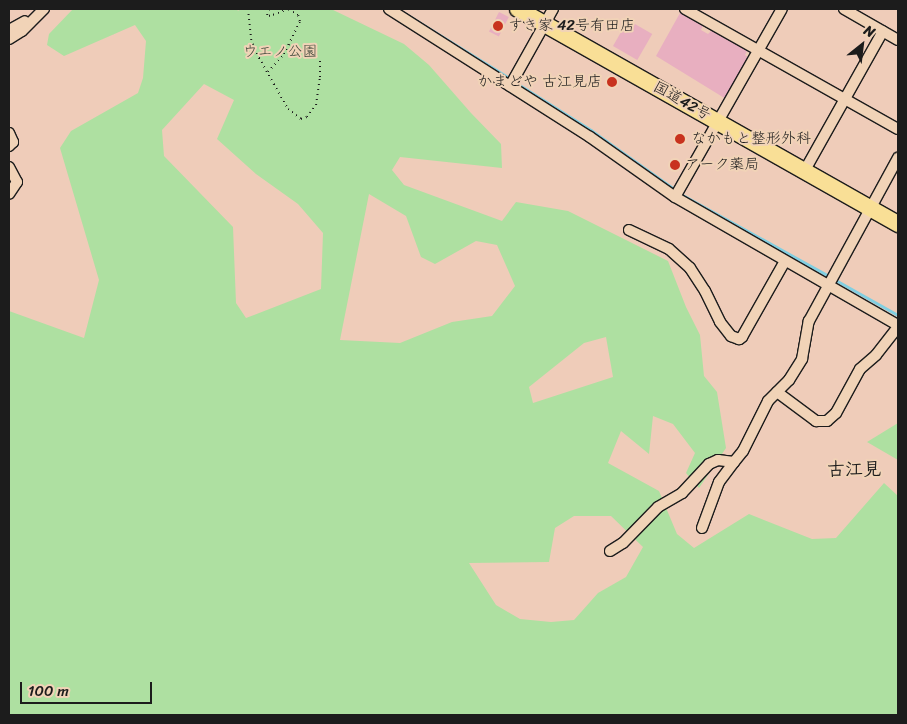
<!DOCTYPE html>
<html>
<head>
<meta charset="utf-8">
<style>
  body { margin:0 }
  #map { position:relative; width:907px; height:724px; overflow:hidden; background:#efccb9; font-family:Sriracha,"Klee One",sans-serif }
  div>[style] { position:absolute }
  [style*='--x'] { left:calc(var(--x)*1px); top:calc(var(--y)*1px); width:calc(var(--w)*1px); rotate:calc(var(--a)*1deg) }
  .green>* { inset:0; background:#aee0a1 }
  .stream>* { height:2.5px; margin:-1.25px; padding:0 1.25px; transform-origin:1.25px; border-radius:1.25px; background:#82cfe1 }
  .building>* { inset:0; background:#e8afc0; transform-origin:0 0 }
  .path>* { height:2px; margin-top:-1px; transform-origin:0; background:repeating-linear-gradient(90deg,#1c1c1c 0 1px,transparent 0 5px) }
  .roads { filter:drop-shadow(1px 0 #1c1c1c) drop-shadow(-1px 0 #1c1c1c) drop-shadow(0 1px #1c1c1c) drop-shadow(0 -1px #1c1c1c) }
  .minor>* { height:10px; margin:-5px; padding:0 5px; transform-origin:5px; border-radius:5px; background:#f1d3b7 }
  .trunk>* { height:16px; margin:-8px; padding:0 8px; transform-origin:8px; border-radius:8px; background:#f9df96 }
  .dots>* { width:14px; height:14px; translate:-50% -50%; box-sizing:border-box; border:2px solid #f1d3b7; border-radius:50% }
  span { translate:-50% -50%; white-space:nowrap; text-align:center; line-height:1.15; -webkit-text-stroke:4px #f1d3b7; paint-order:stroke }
  .poi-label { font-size:15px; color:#1c1c1c }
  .left { translate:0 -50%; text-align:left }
  .right { translate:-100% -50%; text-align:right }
  .park-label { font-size:15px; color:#394337 }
  .street-label { font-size:15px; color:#1c1c1c }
  .quarter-label { font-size:18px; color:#1c1c1c; font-weight:700 }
  .frame { position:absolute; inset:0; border:10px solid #1c1c1c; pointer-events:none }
  .north { position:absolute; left:837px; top:20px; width:50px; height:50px; -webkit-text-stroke:4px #f1d3b7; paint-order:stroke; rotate:29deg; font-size:14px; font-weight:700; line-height:20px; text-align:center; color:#1c1c1c }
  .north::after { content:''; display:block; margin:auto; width:18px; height:22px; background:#1c1c1c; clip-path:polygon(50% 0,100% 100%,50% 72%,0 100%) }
  .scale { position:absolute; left:20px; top:682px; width:132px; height:22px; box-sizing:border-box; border:2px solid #1c1c1c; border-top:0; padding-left:6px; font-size:15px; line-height:18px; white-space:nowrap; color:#1c1c1c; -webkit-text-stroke:4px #f1d3b7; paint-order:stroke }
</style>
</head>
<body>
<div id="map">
  <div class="green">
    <div style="clip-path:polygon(evenodd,73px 9px,237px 9px,238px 11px,240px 9px,331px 9px,404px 44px,429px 65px,471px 113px,501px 144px,502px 168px,400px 157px,392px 170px,404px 185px,502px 221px,516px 202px,568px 211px,668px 261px,686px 307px,700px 335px,704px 376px,717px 392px,726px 448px,699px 488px,686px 473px,695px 453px,673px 424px,653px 416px,649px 454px,621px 431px,608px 463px,659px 491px,677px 534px,694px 548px,749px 514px,812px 539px,836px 538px,884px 483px,898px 496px,898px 715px,9px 715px,9px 311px,84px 338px,99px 280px,60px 148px,71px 131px,138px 93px,143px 78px,146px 41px,135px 25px,64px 56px,47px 45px,49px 34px,73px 9px,204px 84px,234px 100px,217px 139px,256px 174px,298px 204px,323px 233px,321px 289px,246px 318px,236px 303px,233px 227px,164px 156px,162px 130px,204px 84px,73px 9px,369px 194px,406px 216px,421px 257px,435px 264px,476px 241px,497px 245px,515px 286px,492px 316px,452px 322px,400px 343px,340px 340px,369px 194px,73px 9px,606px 337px,613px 377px,533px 403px,529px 387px,584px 343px,606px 337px,73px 9px,574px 516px,611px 516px,643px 547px,626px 577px,598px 593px,574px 620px,551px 622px,520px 619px,496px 605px,469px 563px,549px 562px,555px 528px,574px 516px)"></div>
    <div style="clip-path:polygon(898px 423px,898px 460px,867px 442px)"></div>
  </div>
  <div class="stream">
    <div style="--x:398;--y:9;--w:133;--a:31.8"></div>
    <div style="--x:515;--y:82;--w:90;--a:32.3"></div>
    <div style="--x:591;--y:130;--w:105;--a:35.3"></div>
    <div style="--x:681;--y:194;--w:169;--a:29"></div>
    <div style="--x:834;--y:279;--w:73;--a:29.4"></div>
  </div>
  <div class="building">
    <div style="left:499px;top:12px;width:11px;height:22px;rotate:27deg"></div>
    <div style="clip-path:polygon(683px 12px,704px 23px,701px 30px,708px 34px,713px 29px,748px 49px,745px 55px,749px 58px,726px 99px,656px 56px,680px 13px,682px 14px)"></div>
    <div style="left:628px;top:20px;width:28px;height:30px;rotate:30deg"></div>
  </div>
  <div class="path">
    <div style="--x:248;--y:9;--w:30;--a:84"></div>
    <div style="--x:251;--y:39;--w:10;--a:73"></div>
    <div style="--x:254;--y:49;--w:69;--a:60.5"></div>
    <div style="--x:288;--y:109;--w:16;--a:38"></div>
    <div style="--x:301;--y:119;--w:6;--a:-18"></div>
    <div style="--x:307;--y:117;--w:15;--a:-53"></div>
    <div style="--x:316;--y:105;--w:28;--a:-82"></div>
    <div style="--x:320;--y:77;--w:20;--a:-90"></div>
    <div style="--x:268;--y:72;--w:24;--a:-48"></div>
    <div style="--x:284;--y:54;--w:37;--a:-64"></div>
    <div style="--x:300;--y:21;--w:6;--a:-108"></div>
    <div style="--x:298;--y:15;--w:12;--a:-149"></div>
    <div style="--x:288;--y:9;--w:19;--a:159"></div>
    <div style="--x:270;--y:16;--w:3;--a:-162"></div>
    <div style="--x:267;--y:15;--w:6;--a:-72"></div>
  </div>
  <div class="roads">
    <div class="minor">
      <div style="--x:389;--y:9;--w:238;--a:32.5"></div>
      <div style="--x:590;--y:137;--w:104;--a:35.2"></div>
      <div style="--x:675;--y:197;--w:257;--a:29.9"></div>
      <div style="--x:685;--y:9;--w:244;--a:29.4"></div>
      <div style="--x:844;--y:9;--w:62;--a:29.9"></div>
      <div style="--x:9;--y:30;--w:18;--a:-29"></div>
      <div style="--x:9;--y:39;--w:15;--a:-32"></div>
      <div style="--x:22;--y:31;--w:31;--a:-45"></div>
      <div style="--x:510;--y:86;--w:88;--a:-60.8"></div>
      <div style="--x:9;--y:133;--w:10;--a:66"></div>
      <div style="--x:13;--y:142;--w:6;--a:135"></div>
      <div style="--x:9;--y:167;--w:17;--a:62"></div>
      <div style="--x:17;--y:182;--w:14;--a:124"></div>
      <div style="--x:805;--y:170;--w:159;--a:-60.7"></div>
      <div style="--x:675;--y:197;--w:216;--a:-60.4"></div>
      <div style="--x:629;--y:230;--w:44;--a:25.4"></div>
      <div style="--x:669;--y:249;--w:28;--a:42"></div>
      <div style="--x:690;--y:268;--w:27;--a:57"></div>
      <div style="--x:705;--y:291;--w:34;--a:64"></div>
      <div style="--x:720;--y:322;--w:18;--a:52"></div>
      <div style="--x:731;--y:336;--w:9;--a:21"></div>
      <div style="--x:739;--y:339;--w:4;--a:-34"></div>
      <div style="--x:742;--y:337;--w:87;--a:-60.5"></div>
      <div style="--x:777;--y:392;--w:49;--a:36.6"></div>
      <div style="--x:816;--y:421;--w:11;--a:0"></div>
      <div style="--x:827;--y:421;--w:12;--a:-42"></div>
      <div style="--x:836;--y:413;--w:50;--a:-61.4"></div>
      <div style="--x:860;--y:369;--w:21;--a:-41"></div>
      <div style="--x:876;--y:355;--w:36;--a:-52"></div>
      <div style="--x:702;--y:528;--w:49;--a:-69.7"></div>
      <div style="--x:719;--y:482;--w:25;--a:-53"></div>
      <div style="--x:610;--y:551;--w:15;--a:-32"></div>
      <div style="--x:623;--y:543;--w:50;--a:-45.8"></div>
      <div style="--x:658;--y:507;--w:28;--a:-30"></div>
      <div style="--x:682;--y:493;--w:40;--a:-47"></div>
      <div style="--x:709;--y:464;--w:10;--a:-24"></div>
      <div style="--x:718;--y:460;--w:16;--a:7"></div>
      <div style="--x:734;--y:462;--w:14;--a:-51"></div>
      <div style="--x:743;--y:451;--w:56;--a:-63.4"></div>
      <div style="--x:768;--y:401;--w:30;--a:-45"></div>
      <div style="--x:789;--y:380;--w:25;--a:-58"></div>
      <div style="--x:802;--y:359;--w:39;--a:-80"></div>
      <div style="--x:809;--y:321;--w:186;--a:-61.4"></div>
    </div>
    <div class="trunk">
      <div style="--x:518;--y:9;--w:437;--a:29.5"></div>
    </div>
  </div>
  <div class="dots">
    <div style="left:498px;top:26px;background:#c8321e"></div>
    <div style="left:612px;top:82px;background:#c8321e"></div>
    <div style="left:680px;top:139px;background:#c8321e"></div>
    <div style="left:675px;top:165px;background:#c8321e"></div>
  </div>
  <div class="poi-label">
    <span class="left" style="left:508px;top:26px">すき家 42号有田店</span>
    <span class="right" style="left:602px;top:82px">かまどや 古江見店</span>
    <span class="left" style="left:691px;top:139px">なかもと整形外科</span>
    <span class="left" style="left:685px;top:165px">アーク薬局</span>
  </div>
  <div class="park-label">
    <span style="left:280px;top:52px">ウエノ公園</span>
  </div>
  <div class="street-label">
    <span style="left:682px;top:101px;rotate:29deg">国道42号</span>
  </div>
  <div class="quarter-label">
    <span style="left:854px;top:469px">古江見</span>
  </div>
  <div class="frame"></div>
  <div class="north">N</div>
  <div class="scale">100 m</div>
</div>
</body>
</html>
